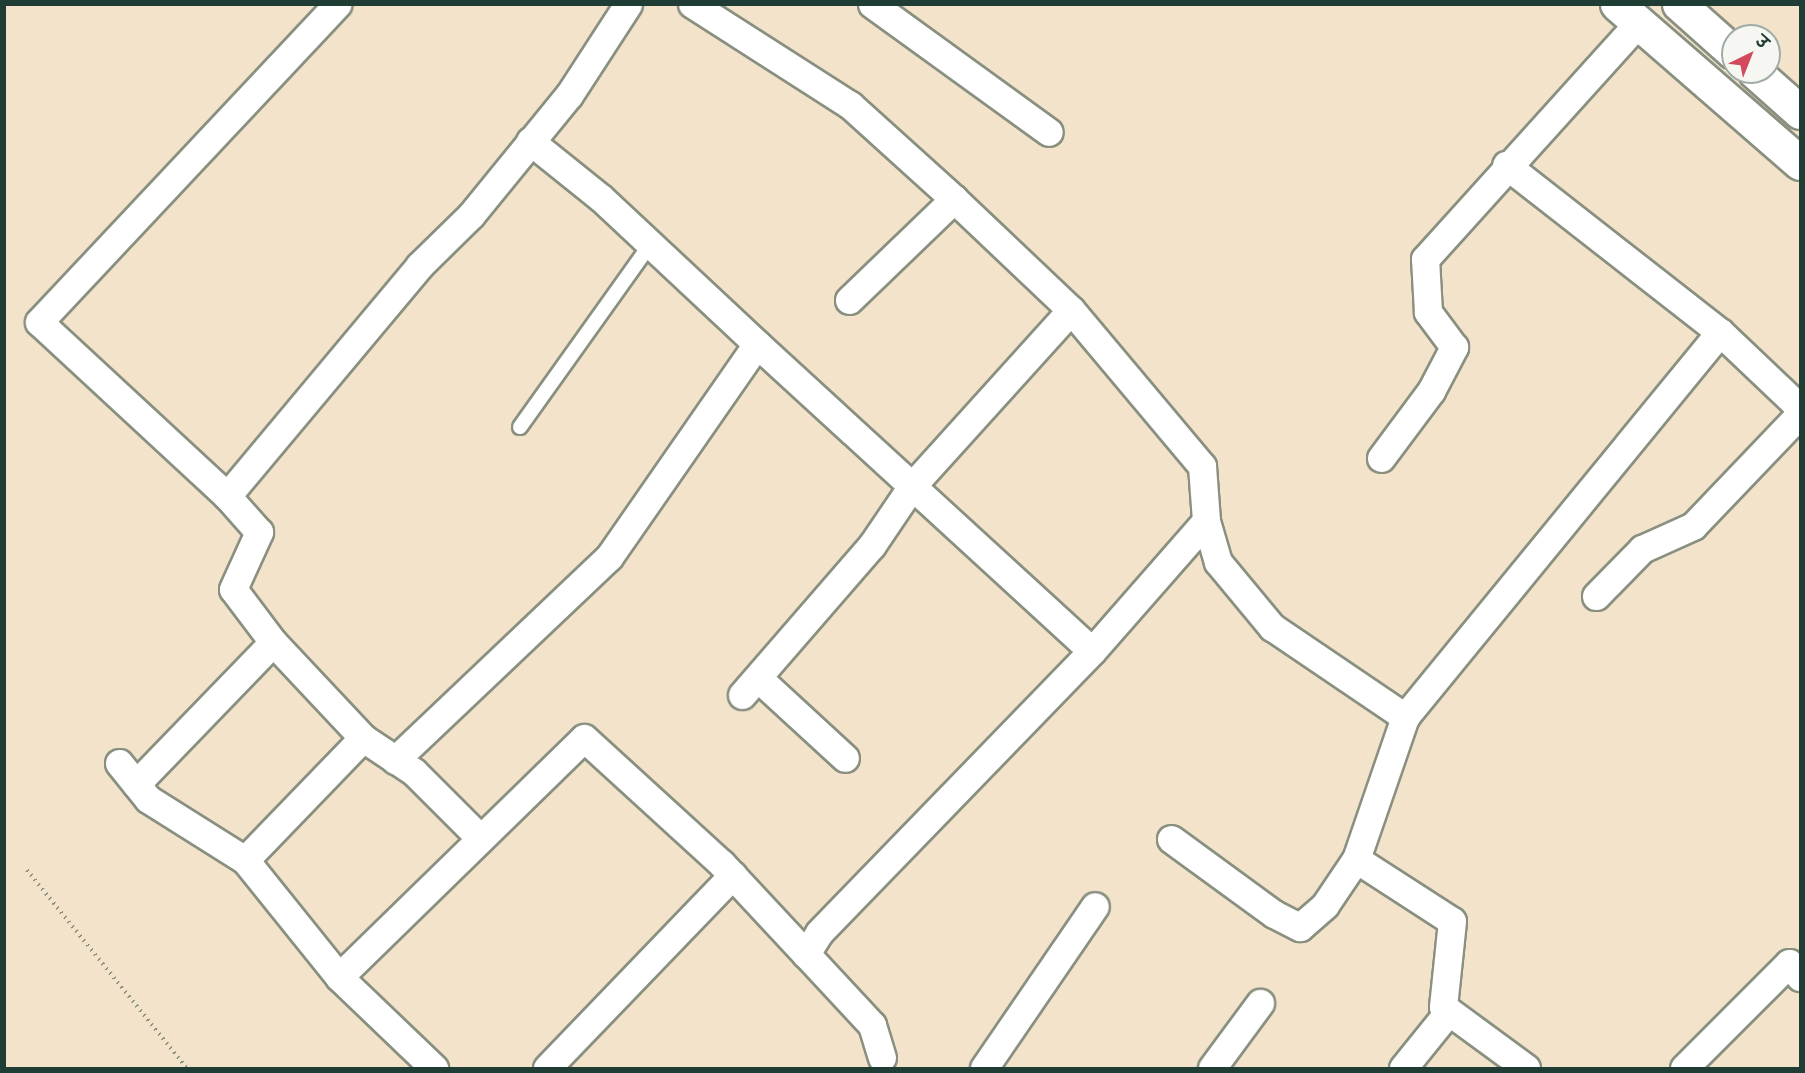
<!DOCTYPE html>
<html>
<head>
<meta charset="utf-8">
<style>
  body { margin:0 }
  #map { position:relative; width:1805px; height:1073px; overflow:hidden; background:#f3e3cb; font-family:"Shantell Sans","Playpen Sans Deva",sans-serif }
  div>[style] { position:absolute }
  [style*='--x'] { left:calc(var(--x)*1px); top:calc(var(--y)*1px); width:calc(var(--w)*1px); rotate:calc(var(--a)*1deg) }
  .path>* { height:4px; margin-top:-2px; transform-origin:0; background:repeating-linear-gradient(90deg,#899080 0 1.5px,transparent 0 6px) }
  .roads { filter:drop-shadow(2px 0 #899080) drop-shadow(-2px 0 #899080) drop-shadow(0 2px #899080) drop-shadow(0 -2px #899080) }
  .lane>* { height:14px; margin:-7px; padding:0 7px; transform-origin:7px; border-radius:7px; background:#fff }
  .street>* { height:27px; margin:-13.5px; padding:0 13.5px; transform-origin:13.5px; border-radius:13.5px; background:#fff }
  .highway>* { height:33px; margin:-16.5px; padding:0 16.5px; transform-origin:16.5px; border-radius:16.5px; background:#fff }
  span { translate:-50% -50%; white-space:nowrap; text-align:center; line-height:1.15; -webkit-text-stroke:5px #f6f6f2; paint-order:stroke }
  .frame { position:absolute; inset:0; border:6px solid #1f3d34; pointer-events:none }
  .north { position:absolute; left:1721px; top:24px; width:60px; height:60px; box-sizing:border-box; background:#f6f6f2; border:2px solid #a0aca6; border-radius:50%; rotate:43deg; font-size:16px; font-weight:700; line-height:24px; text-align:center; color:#1f3d34 }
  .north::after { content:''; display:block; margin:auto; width:21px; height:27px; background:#d1495b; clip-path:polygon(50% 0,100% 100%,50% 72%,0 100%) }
</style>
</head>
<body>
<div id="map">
  <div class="path">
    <div style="--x:27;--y:870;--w:255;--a:51.1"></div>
  </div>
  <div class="roads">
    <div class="lane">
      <div style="--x:520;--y:427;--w:222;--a:-54.5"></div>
    </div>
    <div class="street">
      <div style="--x:692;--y:4;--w:188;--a:32.6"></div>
      <div style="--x:850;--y:105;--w:140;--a:42.1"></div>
      <div style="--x:954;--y:199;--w:161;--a:43.5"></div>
      <div style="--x:1071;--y:310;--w:204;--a:50"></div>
      <div style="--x:1202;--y:466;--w:55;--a:85.8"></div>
      <div style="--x:1206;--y:521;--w:173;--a:131.2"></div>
      <div style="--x:1092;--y:651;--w:392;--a:134.1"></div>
      <div style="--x:819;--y:933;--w:25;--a:122"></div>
      <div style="--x:806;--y:954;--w:97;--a:47.1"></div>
      <div style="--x:872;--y:1025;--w:34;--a:73"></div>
      <div style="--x:872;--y:4;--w:218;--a:35.9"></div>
      <div style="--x:530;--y:141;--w:91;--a:38.8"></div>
      <div style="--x:601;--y:198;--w:214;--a:43.1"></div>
      <div style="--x:1506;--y:165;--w:271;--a:38"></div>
      <div style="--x:1720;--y:332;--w:497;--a:129.3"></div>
      <div style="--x:1405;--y:717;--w:150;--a:109"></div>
      <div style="--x:1356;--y:859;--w:114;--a:32.9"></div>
      <div style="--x:1452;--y:921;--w:86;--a:96"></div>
      <div style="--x:1443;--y:1007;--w:103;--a:36.3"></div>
      <div style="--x:849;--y:300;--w:146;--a:-43.9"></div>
      <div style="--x:1720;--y:332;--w:110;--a:43.5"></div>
      <div style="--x:1381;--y:458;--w:84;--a:-53.3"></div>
      <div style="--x:1431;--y:391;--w:50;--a:-62.4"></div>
      <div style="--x:1454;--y:347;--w:44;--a:-126.6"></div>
      <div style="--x:1428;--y:312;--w:53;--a:-93.2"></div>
      <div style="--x:1425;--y:259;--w:318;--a:-47.9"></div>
      <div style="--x:227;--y:496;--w:300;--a:-50.1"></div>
      <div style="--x:419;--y:266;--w:73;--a:-44.4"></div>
      <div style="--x:471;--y:215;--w:155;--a:-50.8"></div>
      <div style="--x:569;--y:95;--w:108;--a:-57"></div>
      <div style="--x:1206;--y:521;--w:43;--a:73.7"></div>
      <div style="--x:1218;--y:562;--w:85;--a:50.3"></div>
      <div style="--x:1272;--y:627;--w:161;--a:34.1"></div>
      <div style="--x:1596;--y:596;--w:66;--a:-45.6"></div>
      <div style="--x:1642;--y:549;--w:56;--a:-24.3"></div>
      <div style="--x:1693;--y:526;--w:155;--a:-46.3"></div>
      <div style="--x:273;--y:642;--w:66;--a:-127"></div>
      <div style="--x:233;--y:589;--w:63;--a:-65.5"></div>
      <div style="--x:259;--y:532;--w:48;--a:-131.6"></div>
      <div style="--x:227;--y:496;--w:256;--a:-137.2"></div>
      <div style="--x:39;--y:322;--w:436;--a:-46.8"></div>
      <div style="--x:758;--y:678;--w:118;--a:42.6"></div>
      <div style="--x:742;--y:695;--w:198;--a:-49.1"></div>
      <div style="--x:872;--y:545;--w:71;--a:-55.9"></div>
      <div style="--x:912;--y:486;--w:237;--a:-47.9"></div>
      <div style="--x:395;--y:760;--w:295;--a:-43.5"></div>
      <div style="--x:609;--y:557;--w:259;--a:-55.2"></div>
      <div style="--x:757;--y:344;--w:454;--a:42.5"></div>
      <div style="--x:119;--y:763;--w:46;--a:51.1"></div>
      <div style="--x:148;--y:799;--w:115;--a:32.2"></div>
      <div style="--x:245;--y:860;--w:150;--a:51.2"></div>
      <div style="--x:339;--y:977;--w:132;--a:43.8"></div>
      <div style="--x:136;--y:784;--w:197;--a:-46"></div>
      <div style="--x:273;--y:642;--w:132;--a:46.8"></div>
      <div style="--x:1171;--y:839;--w:127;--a:36.1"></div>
      <div style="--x:1274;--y:914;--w:29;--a:27"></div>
      <div style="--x:1300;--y:927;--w:33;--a:-41"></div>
      <div style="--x:1325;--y:905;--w:55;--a:-56"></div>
      <div style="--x:245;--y:860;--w:170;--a:-46"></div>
      <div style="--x:363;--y:738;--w:61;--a:33.7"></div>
      <div style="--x:414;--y:772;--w:92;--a:45"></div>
      <div style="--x:339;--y:977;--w:342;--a:-44.3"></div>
      <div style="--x:584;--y:738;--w:185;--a:42.4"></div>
      <div style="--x:721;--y:863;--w:125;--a:47"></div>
      <div style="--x:547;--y:1068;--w:268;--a:-46.1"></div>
      <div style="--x:984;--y:1068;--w:196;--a:-55.6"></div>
      <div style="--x:1212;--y:1068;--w:81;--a:-53.6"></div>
      <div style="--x:1403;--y:1068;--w:73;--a:-51.1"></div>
      <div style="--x:1684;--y:1068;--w:148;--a:-45"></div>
      <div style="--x:1789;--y:963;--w:18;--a:52"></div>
    </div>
    <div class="highway">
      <div style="--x:1617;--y:4;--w:242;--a:41"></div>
      <div style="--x:1679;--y:4;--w:72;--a:41.6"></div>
      <div style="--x:1755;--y:72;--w:60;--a:41.6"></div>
    </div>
  </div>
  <div class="frame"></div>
  <div class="north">उ</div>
</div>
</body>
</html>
